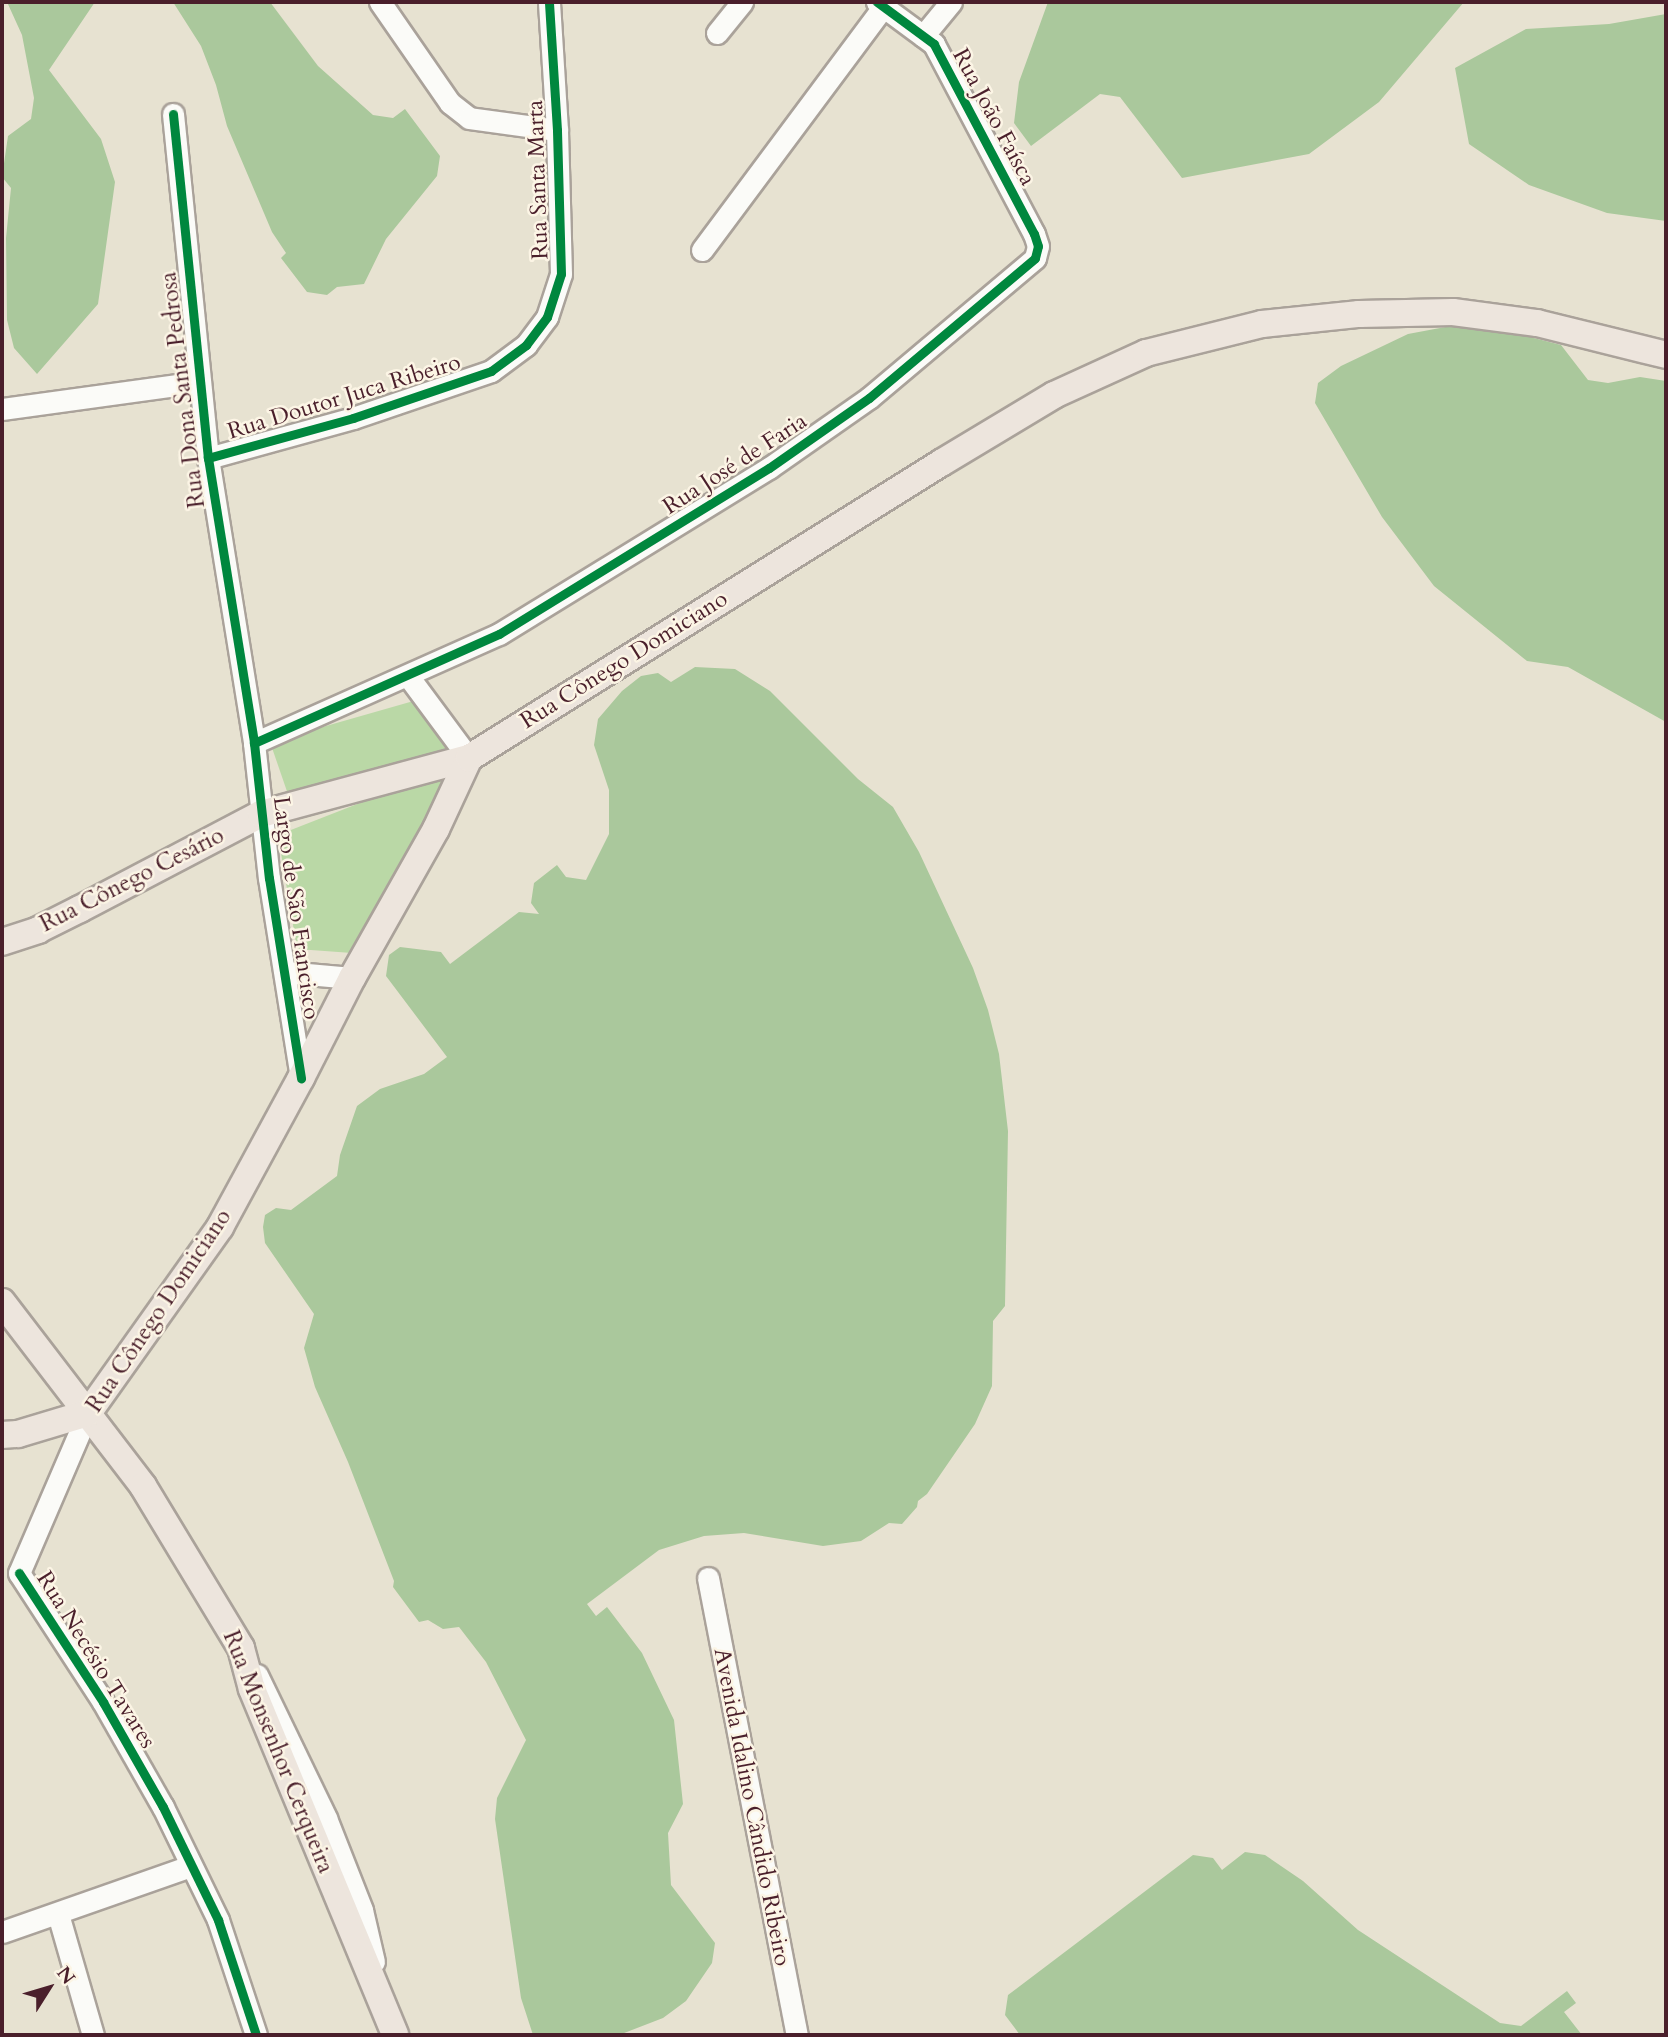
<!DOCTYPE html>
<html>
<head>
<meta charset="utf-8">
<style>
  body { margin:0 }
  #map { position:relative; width:1668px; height:2037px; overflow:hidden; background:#e7e2d1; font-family:Cardo,serif }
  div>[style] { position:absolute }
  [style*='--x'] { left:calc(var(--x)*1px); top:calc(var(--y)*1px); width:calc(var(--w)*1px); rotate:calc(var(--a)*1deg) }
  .green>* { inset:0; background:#bad8a6 }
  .forest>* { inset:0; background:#aac89c }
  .roads { filter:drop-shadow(2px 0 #aaa29a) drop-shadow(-2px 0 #aaa29a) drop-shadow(0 2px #aaa29a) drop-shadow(0 -2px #aaa29a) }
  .minor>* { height:21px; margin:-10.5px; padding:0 10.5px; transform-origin:10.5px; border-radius:10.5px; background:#fbfbf8 }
  .major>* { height:26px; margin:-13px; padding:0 13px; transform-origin:13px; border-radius:13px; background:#ede5dd }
  .cycleway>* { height:9px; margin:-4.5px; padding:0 4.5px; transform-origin:4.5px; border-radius:4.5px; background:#00873e }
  span { translate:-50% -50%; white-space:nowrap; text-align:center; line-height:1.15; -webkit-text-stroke:5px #fcf5e5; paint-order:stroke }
  .street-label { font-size:23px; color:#4a1f2b }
  .frame { position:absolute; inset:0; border:4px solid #4a1f2b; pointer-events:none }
  .north { position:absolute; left:14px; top:1953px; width:70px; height:70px; -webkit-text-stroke:5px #fcf5e5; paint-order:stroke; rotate:53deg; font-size:19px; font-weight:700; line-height:28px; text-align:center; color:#4a1f2b }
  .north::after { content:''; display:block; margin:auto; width:24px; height:32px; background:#4a1f2b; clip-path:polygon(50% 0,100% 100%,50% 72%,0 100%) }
</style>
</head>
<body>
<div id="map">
  <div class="green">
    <div style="clip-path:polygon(417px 700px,459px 757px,291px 803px,270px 742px)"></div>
    <div style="clip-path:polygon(452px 767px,450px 792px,352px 953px,297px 949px,278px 835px)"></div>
  </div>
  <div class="forest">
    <div style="clip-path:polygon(7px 2px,95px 2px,49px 70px,101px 139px,115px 182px,98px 304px,37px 374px,14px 348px,7px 320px,6px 238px,11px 188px,2px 177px,8px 136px,31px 119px,34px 98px,22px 35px)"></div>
    <div style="clip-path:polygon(173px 2px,270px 2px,318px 66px,373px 115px,393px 118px,405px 109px,440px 156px,437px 176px,386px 239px,364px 284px,337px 287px,327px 295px,307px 292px,281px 258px,286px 253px,272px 232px,227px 126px,216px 85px,201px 46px)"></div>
    <div style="clip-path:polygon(1048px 2px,1464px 2px,1379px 102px,1309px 154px,1182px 178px,1120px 97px,1100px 94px,1031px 146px,1014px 123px,1019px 82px)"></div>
    <div style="clip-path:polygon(1666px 14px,1666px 221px,1607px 213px,1529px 185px,1469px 144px,1455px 68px,1526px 29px,1609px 24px)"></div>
    <div style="clip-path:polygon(1472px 322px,1561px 345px,1588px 380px,1608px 383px,1640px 377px,1666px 381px,1666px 722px,1568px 667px,1527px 661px,1434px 586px,1382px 517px,1315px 403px,1318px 383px,1341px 366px,1408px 334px)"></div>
    <div style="clip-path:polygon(695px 667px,735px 669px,770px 691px,858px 779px,893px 807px,919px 852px,973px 968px,988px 1010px,999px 1054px,1008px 1131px,1005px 1306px,993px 1321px,992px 1386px,975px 1424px,927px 1494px,918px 1501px,917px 1507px,902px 1524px,889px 1523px,861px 1541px,823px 1546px,744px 1533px,704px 1536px,659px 1550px,587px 1604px,596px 1616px,607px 1607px,642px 1653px,674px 1720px,683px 1804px,668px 1833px,671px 1885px,715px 1943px,712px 1963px,686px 2001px,663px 2018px,619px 2035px,533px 2035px,521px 1998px,495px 1819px,497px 1798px,526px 1740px,486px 1662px,459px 1627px,443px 1629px,428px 1620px,419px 1622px,393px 1587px,394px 1581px,348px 1462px,315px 1387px,304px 1348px,314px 1314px,265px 1243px,263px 1227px,265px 1215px,276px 1208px,291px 1210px,337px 1176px,340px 1155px,357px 1106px,380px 1089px,424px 1074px,447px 1057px,386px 976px,389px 955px,400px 947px,441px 952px,450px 964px,519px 912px,539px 914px,531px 903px,534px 883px,557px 865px,566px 877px,586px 880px,609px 834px,609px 790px,594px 745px,598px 719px,622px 691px,641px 676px,658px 673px,671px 682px)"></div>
    <div style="clip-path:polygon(1245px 1852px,1265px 1855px,1303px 1881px,1358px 1930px,1500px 2023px,1521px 2026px,1567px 1991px,1576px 2003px,1564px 2012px,1582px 2035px,1020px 2035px,1005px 2015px,1008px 1995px,1193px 1855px,1213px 1858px,1222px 1870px)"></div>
  </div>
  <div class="roads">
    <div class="minor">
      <div style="--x:380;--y:2;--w:123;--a:55.3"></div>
      <div style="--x:450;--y:103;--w:24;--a:38"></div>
      <div style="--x:469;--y:118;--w:89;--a:7.8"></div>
      <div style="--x:717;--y:33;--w:40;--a:-51"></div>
      <div style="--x:923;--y:36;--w:44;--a:-50.5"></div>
      <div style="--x:173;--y:114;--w:346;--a:84.2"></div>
      <div style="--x:208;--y:458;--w:289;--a:80.8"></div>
      <div style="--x:254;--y:743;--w:136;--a:83.7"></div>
      <div style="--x:269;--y:878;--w:203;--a:80.9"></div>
      <div style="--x:702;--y:250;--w:303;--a:-53.3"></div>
      <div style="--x:2;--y:409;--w:198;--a:-7.8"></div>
      <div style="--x:208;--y:458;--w:150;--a:-15.4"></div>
      <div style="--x:353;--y:418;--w:146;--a:-18.8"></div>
      <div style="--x:491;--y:371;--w:44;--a:-36.6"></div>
      <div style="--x:526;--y:345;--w:35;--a:-53"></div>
      <div style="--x:547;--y:317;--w:45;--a:-72"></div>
      <div style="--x:561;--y:274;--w:144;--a:-91.6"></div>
      <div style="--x:557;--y:130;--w:128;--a:-93.6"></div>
      <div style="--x:408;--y:676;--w:102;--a:53.4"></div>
      <div style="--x:254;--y:743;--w:268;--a:-24"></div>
      <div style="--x:499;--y:634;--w:317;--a:-31.6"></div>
      <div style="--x:769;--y:468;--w:122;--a:-35"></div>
      <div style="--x:869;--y:398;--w:217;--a:-40.1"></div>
      <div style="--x:1035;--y:258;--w:12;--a:-76"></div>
      <div style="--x:1038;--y:246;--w:13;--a:-108"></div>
      <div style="--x:1034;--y:234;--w:215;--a:-117.8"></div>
      <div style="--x:934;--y:44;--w:71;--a:-143.6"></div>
      <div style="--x:285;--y:972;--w:67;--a:5.1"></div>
      <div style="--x:19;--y:1573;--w:154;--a:56.9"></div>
      <div style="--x:103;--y:1702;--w:121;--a:60.3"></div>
      <div style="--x:163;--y:1807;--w:126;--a:64"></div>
      <div style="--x:218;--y:1920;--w:121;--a:71.7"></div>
      <div style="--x:19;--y:1573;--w:174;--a:-66.7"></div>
      <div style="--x:708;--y:1578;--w:466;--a:79"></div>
      <div style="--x:257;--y:1675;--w:159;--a:64.2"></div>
      <div style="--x:326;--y:1818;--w:99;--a:68.6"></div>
      <div style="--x:362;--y:1910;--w:53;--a:77"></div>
      <div style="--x:58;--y:1914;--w:126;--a:73.9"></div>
      <div style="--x:2;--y:1932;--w:199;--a:-19.3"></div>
    </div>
    <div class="major">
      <div style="--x:2;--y:942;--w:38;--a:-18"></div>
      <div style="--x:38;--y:930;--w:47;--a:-26.6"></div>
      <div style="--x:80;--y:909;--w:204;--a:-27.7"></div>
      <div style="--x:261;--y:814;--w:215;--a:-15.1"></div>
      <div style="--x:2;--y:1302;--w:232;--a:52.5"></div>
      <div style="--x:143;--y:1486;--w:189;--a:58.8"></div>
      <div style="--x:241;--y:1648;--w:42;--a:75"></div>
      <div style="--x:252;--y:1689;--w:374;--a:67.5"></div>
      <div style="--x:88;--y:1413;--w:228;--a:-54.6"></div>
      <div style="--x:220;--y:1227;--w:170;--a:-61.5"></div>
      <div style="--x:301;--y:1078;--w:112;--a:-63"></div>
      <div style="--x:352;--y:978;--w:171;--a:-60.6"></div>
      <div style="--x:436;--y:829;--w:78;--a:-65.1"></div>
      <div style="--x:469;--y:758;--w:557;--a:-32.01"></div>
      <div style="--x:941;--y:463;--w:132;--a:-31"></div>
      <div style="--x:1054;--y:395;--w:101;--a:-24.5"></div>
      <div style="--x:1146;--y:353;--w:120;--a:-14"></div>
      <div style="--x:1262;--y:324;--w:98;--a:-5.9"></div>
      <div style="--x:1359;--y:314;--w:94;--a:-1.2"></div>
      <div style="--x:1453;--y:312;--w:85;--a:7.5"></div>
      <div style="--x:1537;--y:323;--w:133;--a:13.9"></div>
      <div style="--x:2;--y:1435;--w:16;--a:-4"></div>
      <div style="--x:18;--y:1434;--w:73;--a:-16.7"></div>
    </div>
  </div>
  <div class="cycleway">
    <div style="--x:173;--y:114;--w:346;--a:84.2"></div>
    <div style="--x:208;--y:458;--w:289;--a:80.8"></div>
    <div style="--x:254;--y:743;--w:136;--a:83.7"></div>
    <div style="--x:269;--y:878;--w:203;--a:80.9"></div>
    <div style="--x:208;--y:458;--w:150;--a:-15.4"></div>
    <div style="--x:353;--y:418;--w:146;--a:-18.8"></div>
    <div style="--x:491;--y:371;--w:44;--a:-36.6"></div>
    <div style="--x:526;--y:345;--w:35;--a:-53"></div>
    <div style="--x:547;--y:317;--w:45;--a:-72"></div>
    <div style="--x:561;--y:274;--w:144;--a:-91.6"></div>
    <div style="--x:557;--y:130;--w:128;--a:-93.6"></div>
    <div style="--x:254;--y:743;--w:268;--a:-24"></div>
    <div style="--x:499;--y:634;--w:317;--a:-31.6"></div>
    <div style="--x:769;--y:468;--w:122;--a:-35"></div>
    <div style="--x:869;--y:398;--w:217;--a:-40.1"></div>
    <div style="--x:1035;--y:258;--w:12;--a:-76"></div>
    <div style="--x:1038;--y:246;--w:13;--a:-108"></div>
    <div style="--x:1034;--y:234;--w:215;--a:-117.8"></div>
    <div style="--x:934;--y:44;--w:71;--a:-143.6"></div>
    <div style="--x:19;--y:1573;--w:154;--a:56.9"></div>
    <div style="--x:103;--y:1702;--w:121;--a:60.3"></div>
    <div style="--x:163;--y:1807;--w:126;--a:64"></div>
    <div style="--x:218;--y:1920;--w:121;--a:71.7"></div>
  </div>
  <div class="street-label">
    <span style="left:994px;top:117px;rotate:62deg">Rua João Faísca</span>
    <span style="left:538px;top:180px;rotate:-92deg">Rua Santa Marta</span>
    <span style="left:183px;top:390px;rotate:-97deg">Rua Dona Santa Pedrosa</span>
    <span style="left:344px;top:397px;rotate:-17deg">Rua Doutor Juca Ribeiro</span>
    <span style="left:735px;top:464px;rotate:-33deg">Rua José de Faria</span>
    <span style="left:624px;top:660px;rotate:-32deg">Rua Cônego Domiciano</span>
    <span style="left:132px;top:880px;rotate:-27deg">Rua Cônego Cesário</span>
    <span style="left:296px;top:908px;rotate:82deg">Largo de São Francisco</span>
    <span style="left:159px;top:1311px;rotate:-56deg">Rua Cônego Domiciano</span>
    <span style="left:96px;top:1660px;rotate:58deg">Rua Necésio Tavares</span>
    <span style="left:278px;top:1752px;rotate:68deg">Rua Monsenhor Cerqueira</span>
    <span style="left:752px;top:1807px;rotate:79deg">Avenida Idalino Cândido Ribeiro</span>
  </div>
  <div class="frame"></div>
  <div class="north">N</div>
</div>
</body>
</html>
